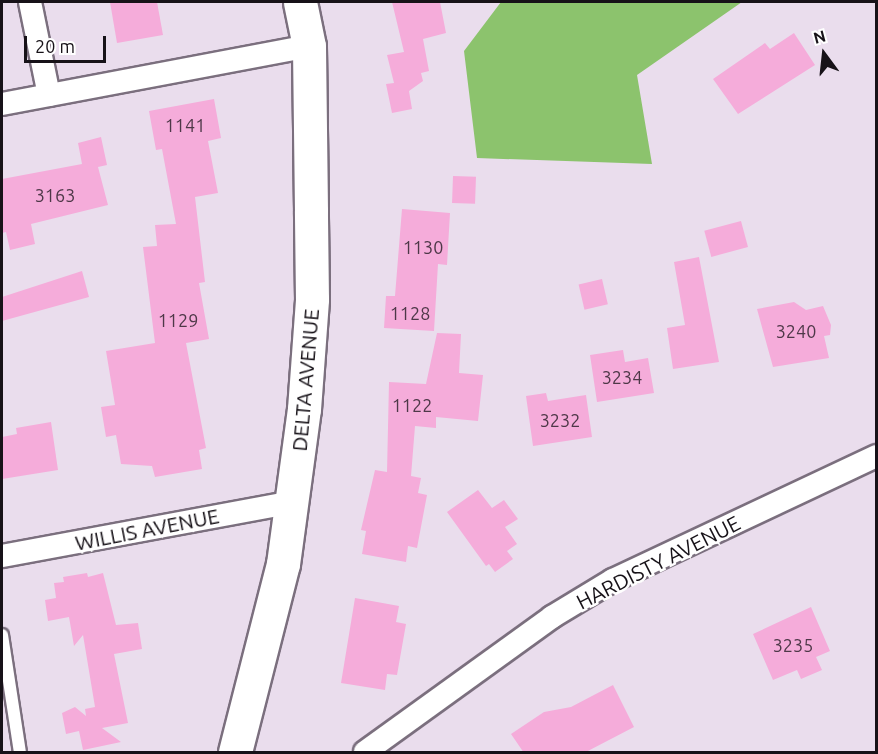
<!DOCTYPE html>
<html>
<head>
<meta charset="utf-8">
<style>
  body { margin:0 }
  #map { position:relative; width:878px; height:754px; overflow:hidden; background:#eadded; font-family:Ubuntu,sans-serif }
  div>[style] { position:absolute }
  [style*='--x'] { left:calc(var(--x)*1px); top:calc(var(--y)*1px); width:calc(var(--w)*1px); rotate:calc(var(--a)*1deg) }
  .forest>* { inset:0; background:#8cc36d }
  .building>* { inset:0; background:#f5acda; transform-origin:0 0 }
  .roads { filter:drop-shadow(2px 0 #7b6f7e) drop-shadow(-2px 0 #7b6f7e) drop-shadow(0 2px #7b6f7e) drop-shadow(0 -2px #7b6f7e) }
  .lane>* { height:12px; margin:-6px; padding:0 6px; transform-origin:6px; border-radius:6px; background:#fff }
  .street>* { height:22px; margin:-11px; padding:0 11px; transform-origin:11px; border-radius:11px; background:#fff }
  .secondary>* { height:33px; margin:-16.5px; padding:0 16.5px; transform-origin:16.5px; border-radius:16.5px; background:#fff }
  span { translate:-50% -50%; white-space:nowrap; text-align:center; line-height:1.15; -webkit-text-stroke:5px #fff; paint-order:stroke }
  .number-label { font-size:18px; color:#4e3848 }
  .number-label span { -webkit-text-stroke-width:0 }
  .street-label { font-size:21px; color:#171218 }
  .frame { position:absolute; inset:0; border:3px solid #171218; pointer-events:none }
  .north { position:absolute; left:794px; top:24px; width:60px; height:60px; -webkit-text-stroke:4px #fff; paint-order:stroke; rotate:345deg; font-size:16px; font-weight:700; line-height:24px; text-align:center; color:#171218 }
  .north::after { content:''; display:block; margin:auto; width:21px; height:27px; background:#171218; clip-path:polygon(50% 0,100% 100%,50% 72%,0 100%) }
  .scale { position:absolute; left:24px; top:36px; width:82px; height:27px; box-sizing:border-box; border:3px solid #171218; border-top:0; padding-left:8px; font-size:18px; line-height:21px; white-space:nowrap; color:#171218; -webkit-text-stroke:4px #fff; paint-order:stroke }
</style>
</head>
<body>
<div id="map">
  <div class="forest">
    <div style="clip-path:polygon(501px 2px,742px 2px,637px 75px,652px 164px,477px 158px,464px 51px)"></div>
  </div>
  <div class="building">
    <div style="clip-path:polygon(110px 2px,157px 2px,163px 35px,117px 43px)"></div>
    <div style="clip-path:polygon(392px 2px,440px 2px,446px 33px,423px 39px,429px 71px,421px 73px,423px 81px,409px 91px,412px 109px,392px 113px,386px 84px,394px 83px,387px 55px,404px 52px)"></div>
    <div style="clip-path:polygon(794px 33px,815px 65px,738px 114px,713px 79px,765px 43px,770px 49px)"></div>
    <div style="clip-path:polygon(214px 99px,221px 138px,208px 141px,218px 193px,195px 197px,205px 282px,199px 283px,209px 339px,186px 343px,206px 448px,199px 450px,202px 469px,155px 477px,152px 466px,121px 464px,116px 435px,106px 437px,101px 407px,115px 405px,106px 351px,155px 343px,143px 247px,157px 246px,155px 225px,176px 224px,162px 149px,156px 150px,149px 111px)"></div>
    <div style="clip-path:polygon(101px 137px,107px 165px,98px 167px,108px 205px,31px 224px,35px 244px,10px 250px,6px 232px,2px 233px,2px 179px,82px 164px,78px 143px)"></div>
    <div style="left:453px;top:176px;width:23px;height:27px;rotate:2deg"></div>
    <div style="clip-path:polygon(402px 209px,450px 213px,447px 265px,438px 264px,434px 331px,384px 328px,386px 296px,395px 296px)"></div>
    <div style="left:741px;top:221px;width:27px;height:38px;rotate:75deg"></div>
    <div style="clip-path:polygon(699px 257px,719px 362px,673px 369px,667px 328px,685px 325px,674px 262px)"></div>
    <div style="clip-path:polygon(82px 271px,89px 297px,2px 321px,2px 297px)"></div>
    <div style="left:602px;top:279px;width:26px;height:24px;rotate:77deg"></div>
    <div style="clip-path:polygon(794px 302px,806px 310px,823px 306px,831px 325px,830px 335px,824px 336px,829px 358px,773px 367px,757px 309px)"></div>
    <div style="clip-path:polygon(437px 333px,461px 334px,459px 373px,483px 375px,478px 421px,436px 417px,436px 428px,415px 426px,411px 476px,421px 478px,418px 493px,427px 495px,417px 548px,408px 546px,406px 562px,362px 554px,366px 531px,361px 530px,375px 470px,387px 472px,389px 382px,426px 384px)"></div>
    <div style="clip-path:polygon(623px 350px,625px 362px,648px 358px,654px 393px,597px 402px,590px 355px)"></div>
    <div style="clip-path:polygon(546px 393px,548px 401px,586px 395px,592px 437px,533px 446px,526px 396px)"></div>
    <div style="clip-path:polygon(51px 422px,58px 470px,2px 479px,2px 437px,17px 434px,16px 428px)"></div>
    <div style="clip-path:polygon(478px 490px,492px 508px,504px 500px,518px 519px,505px 527px,517px 544px,507px 551px,513px 559px,495px 572px,489px 564px,486px 566px,447px 512px)"></div>
    <div style="clip-path:polygon(87px 573px,88px 577px,103px 573px,116px 625px,138px 623px,142px 649px,114px 654px,128px 723px,102px 728px,121px 742px,83px 750px,79px 731px,66px 734px,62px 713px,75px 707px,86px 716px,85px 709px,95px 707px,83px 635px,74px 646px,69px 617px,48px 621px,45px 600px,56px 598px,54px 583px,64px 582px,63px 577px)"></div>
    <div style="clip-path:polygon(355px 598px,399px 606px,396px 622px,406px 624px,397px 675px,387px 674px,385px 690px,341px 683px)"></div>
    <div style="clip-path:polygon(811px 607px,830px 651px,816px 657px,822px 670px,801px 679px,797px 670px,773px 680px,753px 634px)"></div>
    <div style="clip-path:polygon(613px 685px,634px 727px,584px 753px,524px 753px,511px 734px,544px 712px,571px 707px)"></div>
  </div>
  <div class="roads">
    <div class="lane">
      <div style="--x:2;--y:635;--w:118;--a:81.3"></div>
    </div>
    <div class="street">
      <div style="--x:30;--y:2;--w:95;--a:78.5"></div>
      <div style="--x:2;--y:104;--w:312;--a:-10.7"></div>
      <div style="--x:2;--y:556;--w:297;--a:-10.5"></div>
      <div style="--x:365;--y:752;--w:231;--a:-35.8"></div>
      <div style="--x:552;--y:617;--w:71;--a:-31.2"></div>
      <div style="--x:613;--y:580;--w:291;--a:-25.2"></div>
    </div>
    <div class="secondary">
      <div style="--x:235;--y:752;--w:194;--a:-75.7"></div>
      <div style="--x:283;--y:564;--w:156;--a:-82.3"></div>
      <div style="--x:304;--y:409;--w:110;--a:-85.8"></div>
      <div style="--x:312;--y:299;--w:88;--a:-90.7"></div>
      <div style="--x:311;--y:211;--w:165;--a:-90.7"></div>
      <div style="--x:309;--y:46;--w:45;--a:-101.6"></div>
    </div>
  </div>
  <div class="number-label">
    <span style="left:185px;top:125px">1141</span>
    <span style="left:55px;top:195px">3163</span>
    <span style="left:423px;top:247px">1130</span>
    <span style="left:410px;top:313px">1128</span>
    <span style="left:178px;top:320px">1129</span>
    <span style="left:796px;top:331px">3240</span>
    <span style="left:622px;top:377px">3234</span>
    <span style="left:412px;top:405px">1122</span>
    <span style="left:560px;top:420px">3232</span>
    <span style="left:793px;top:645px">3235</span>
  </div>
  <div class="street-label">
    <span style="left:305px;top:380px;rotate:-85deg">DELTA AVENUE</span>
    <span style="left:147px;top:529px;rotate:-11deg">WILLIS AVENUE</span>
    <span style="left:658px;top:562px;rotate:-27deg">HARDISTY AVENUE</span>
  </div>
  <div class="frame"></div>
  <div class="north">N</div>
  <div class="scale">20 m</div>
</div>
</body>
</html>
